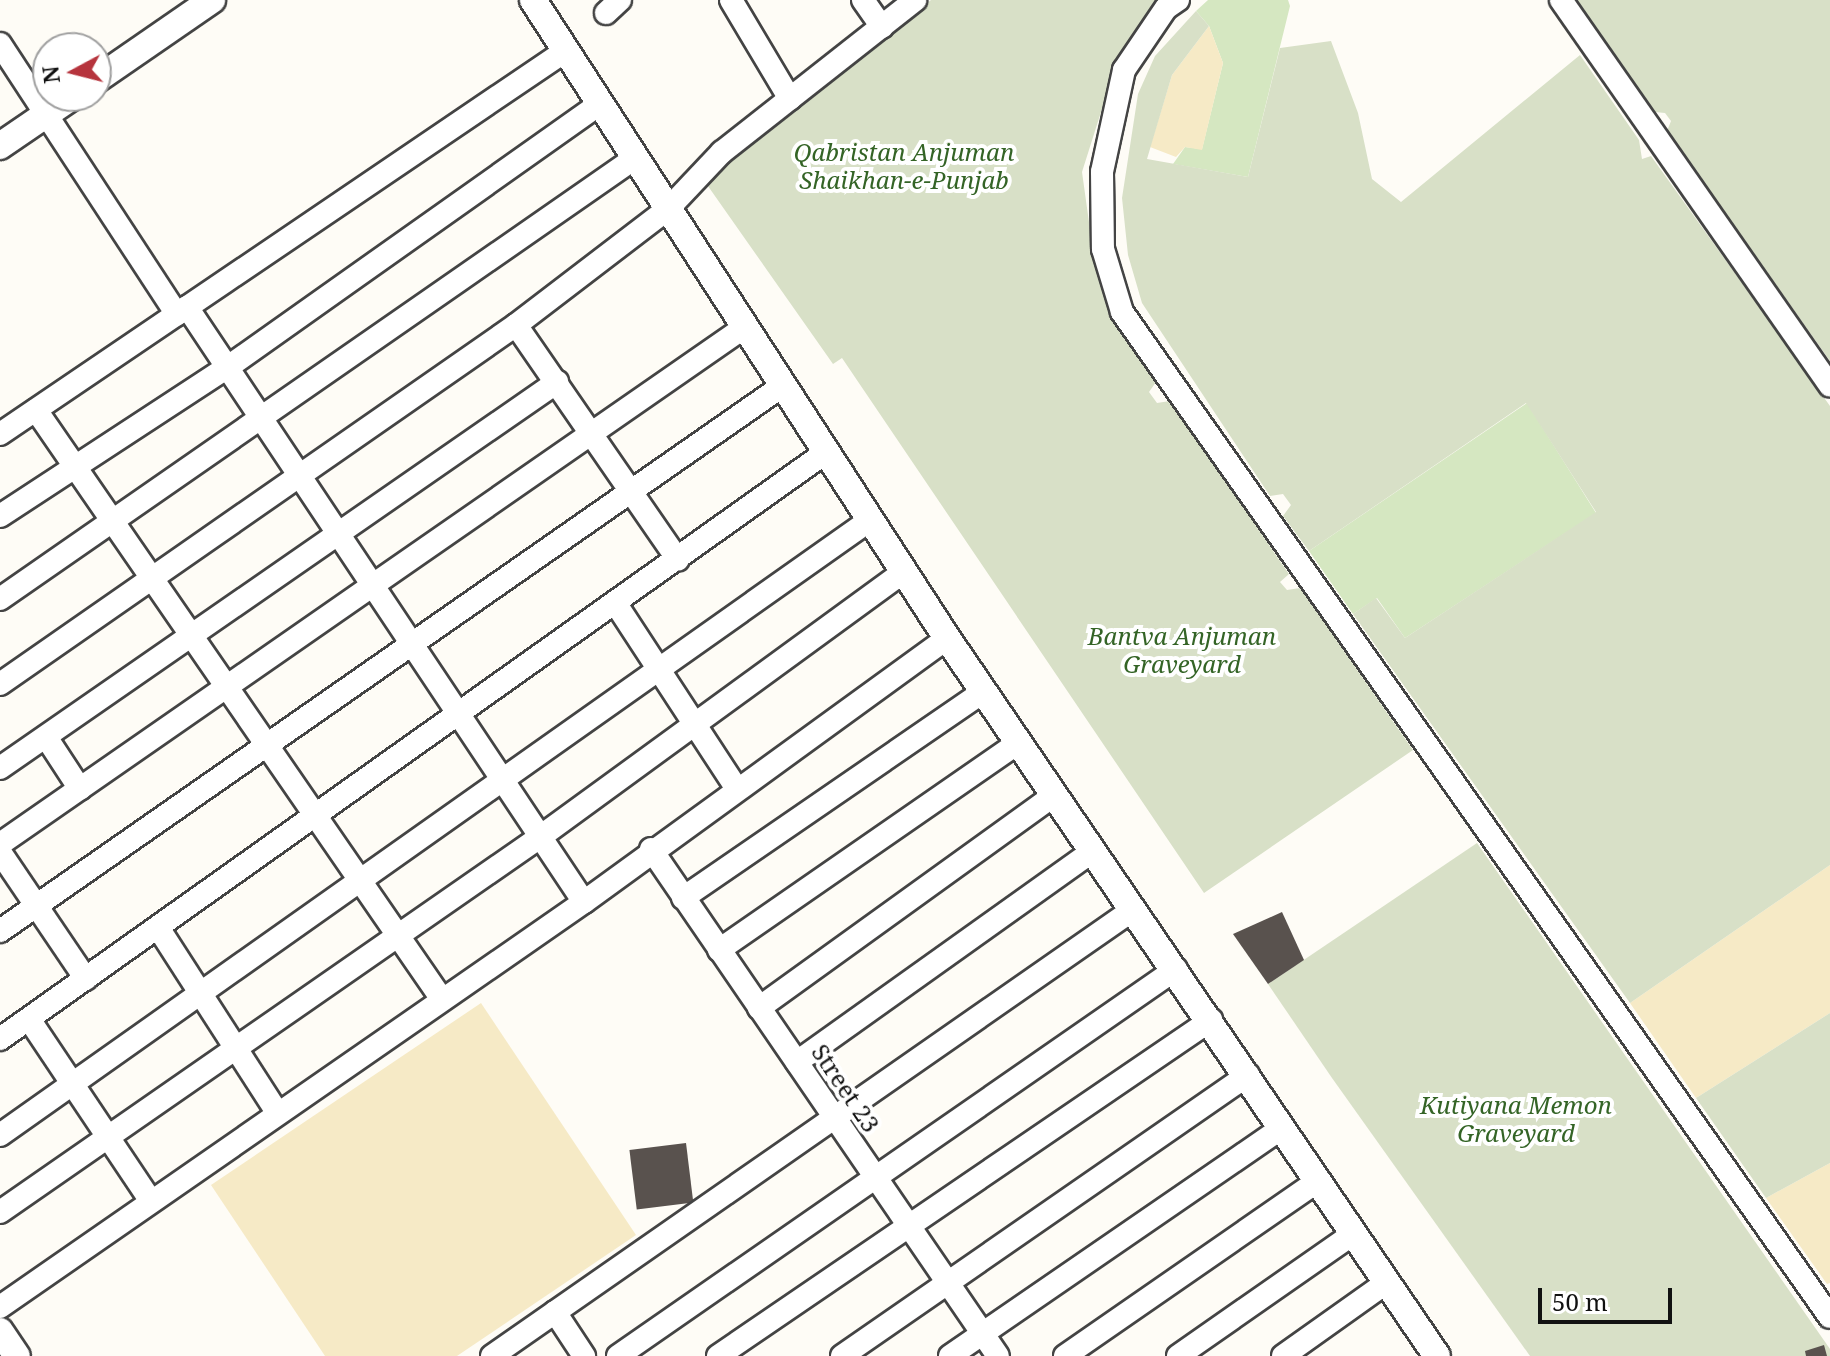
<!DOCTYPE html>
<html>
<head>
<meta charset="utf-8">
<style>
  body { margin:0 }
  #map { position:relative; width:1830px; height:1356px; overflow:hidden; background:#fefcf6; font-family:"Noto Serif",serif }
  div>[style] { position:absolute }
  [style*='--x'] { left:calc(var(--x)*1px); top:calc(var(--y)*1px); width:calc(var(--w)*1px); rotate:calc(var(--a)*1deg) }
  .green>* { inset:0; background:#d5e7c1 }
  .sand>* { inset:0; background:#f6eac6 }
  .cemetery>* { inset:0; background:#d8e0c7 }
  .building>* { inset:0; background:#59524e; transform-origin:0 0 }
  .roads { filter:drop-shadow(2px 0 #444) drop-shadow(-2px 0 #444) drop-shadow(0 2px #444) drop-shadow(0 -2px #444) }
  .minor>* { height:22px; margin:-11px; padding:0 11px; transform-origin:11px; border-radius:11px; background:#fff }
  .tertiary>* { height:26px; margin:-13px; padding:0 13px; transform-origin:13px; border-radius:13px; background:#fff }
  span { translate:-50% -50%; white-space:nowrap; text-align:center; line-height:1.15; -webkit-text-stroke:8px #fff; paint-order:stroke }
  .park-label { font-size:24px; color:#346426; font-style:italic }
  .street-label { font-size:24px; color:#111 }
  .north { position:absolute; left:32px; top:32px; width:80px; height:80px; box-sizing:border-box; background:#fff; border:2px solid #a0a0a0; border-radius:50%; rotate:263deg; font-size:22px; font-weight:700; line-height:32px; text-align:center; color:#111 }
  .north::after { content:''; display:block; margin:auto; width:28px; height:36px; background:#b6343d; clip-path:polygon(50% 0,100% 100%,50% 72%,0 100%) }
  .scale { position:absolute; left:1538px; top:1288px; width:134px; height:36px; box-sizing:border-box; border:4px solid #111; border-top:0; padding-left:10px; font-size:24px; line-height:28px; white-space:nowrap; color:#111; -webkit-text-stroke:6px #fff; paint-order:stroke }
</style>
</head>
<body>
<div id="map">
  <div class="green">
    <div style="clip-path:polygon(1208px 0,1288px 0,1290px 6px,1248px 177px,1173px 164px,1185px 147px,1202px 149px,1223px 63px,1209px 26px,1196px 11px)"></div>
    <div style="clip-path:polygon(1527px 403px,1596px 513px,1405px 638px,1377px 598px,1353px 614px,1309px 551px)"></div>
  </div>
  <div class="sand">
    <div style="clip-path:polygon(1209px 26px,1223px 63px,1202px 150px,1185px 147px,1176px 157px,1150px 147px,1172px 75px)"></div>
    <div style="clip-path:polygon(1830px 865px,1830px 1013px,1696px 1098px,1630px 1003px)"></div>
    <div style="clip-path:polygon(481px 1003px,636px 1235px,457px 1356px,325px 1356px,211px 1185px)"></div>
    <div style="clip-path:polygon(1830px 1163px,1830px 1283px,1827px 1284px,1766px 1198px)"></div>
  </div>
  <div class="cemetery">
    <div style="clip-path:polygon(931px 0,1166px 0,1113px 74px,1082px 172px,1094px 258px,1116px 323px,1156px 382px,1149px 392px,1157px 403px,1170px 401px,1289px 574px,1280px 582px,1287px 590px,1300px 588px,1413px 750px,1204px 893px,842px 358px,833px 364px,703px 179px)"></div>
    <div style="clip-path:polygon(1575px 0,1830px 0,1830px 361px,1667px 131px,1671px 121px,1665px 113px,1655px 112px)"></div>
    <div style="clip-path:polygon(1196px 11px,1209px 26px,1172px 75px,1147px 159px,1248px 177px,1280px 48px,1331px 41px,1358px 113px,1372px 179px,1401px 202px,1580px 55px,1639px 140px,1642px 159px,1651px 156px,1830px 406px,1830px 865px,1630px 1003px,1353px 614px,1376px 598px,1405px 638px,1596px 512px,1526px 403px,1309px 551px,1283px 516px,1291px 505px,1283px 494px,1270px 496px,1142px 303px,1128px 255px,1122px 198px,1138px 94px,1155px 56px)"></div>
    <div style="clip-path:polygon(1477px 843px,1830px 1349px,1830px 1356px,1530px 1356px,1332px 1078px,1268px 984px)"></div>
    <div style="clip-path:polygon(1830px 1013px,1830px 1163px,1766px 1198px,1696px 1098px)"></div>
  </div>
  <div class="building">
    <div style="clip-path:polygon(1282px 912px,1304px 960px,1268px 984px,1233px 934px)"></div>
    <div style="left:686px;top:1143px;width:60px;height:57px;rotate:83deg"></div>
    <div style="clip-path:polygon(1824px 1345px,1827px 1356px,1806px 1356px,1805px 1351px)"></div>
  </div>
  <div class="roads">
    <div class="minor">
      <div style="--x:731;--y:0;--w:115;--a:59.2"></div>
      <div style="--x:863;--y:0;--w:33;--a:55"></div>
      <div style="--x:1178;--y:0;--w:14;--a:146"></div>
      <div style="--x:1166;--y:8;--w:75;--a:124.1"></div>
      <div style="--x:1124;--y:70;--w:104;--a:102.2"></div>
      <div style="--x:1102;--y:172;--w:77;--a:89.3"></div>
      <div style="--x:1103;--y:249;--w:66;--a:73.2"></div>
      <div style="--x:1122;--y:312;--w:1229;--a:54.84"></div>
      <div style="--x:1561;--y:0;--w:470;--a:55.1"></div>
      <div style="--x:606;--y:13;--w:19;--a:-43"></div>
      <div style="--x:0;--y:44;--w:323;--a:56.8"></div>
      <div style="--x:187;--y:307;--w:715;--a:56.29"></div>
      <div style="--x:516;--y:325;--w:285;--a:55.4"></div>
      <div style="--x:36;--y:410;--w:714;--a:55.44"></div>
      <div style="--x:0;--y:434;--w:683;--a:-34.13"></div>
      <div style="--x:0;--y:516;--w:272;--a:-33.2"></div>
      <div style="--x:228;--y:367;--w:456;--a:-35.3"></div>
      <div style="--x:0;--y:599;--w:773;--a:-34.78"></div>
      <div style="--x:616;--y:604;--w:221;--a:56.8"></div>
      <div style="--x:0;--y:684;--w:629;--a:-34.83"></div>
      <div style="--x:516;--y:325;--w:193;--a:-37.4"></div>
      <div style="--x:669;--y:208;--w:77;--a:-46.6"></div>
      <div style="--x:722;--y:152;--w:246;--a:-38.2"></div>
      <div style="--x:46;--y:737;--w:62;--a:56.8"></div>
      <div style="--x:0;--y:768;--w:678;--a:-34.72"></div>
      <div style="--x:0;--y:844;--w:908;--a:-34.77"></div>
      <div style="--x:651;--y:849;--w:614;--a:55.61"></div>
      <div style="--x:0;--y:852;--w:153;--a:55.9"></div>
      <div style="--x:683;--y:898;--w:364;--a:-34.5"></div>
      <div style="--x:159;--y:929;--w:218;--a:57.2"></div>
      <div style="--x:0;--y:931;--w:953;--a:-34.87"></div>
      <div style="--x:719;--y:950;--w:364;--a:-34.7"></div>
      <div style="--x:759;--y:1008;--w:364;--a:-35.8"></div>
      <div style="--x:29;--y:1019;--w:219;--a:56.2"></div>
      <div style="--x:0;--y:1039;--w:1012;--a:-35.39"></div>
      <div style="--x:797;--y:1062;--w:364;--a:-35.5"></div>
      <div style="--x:0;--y:1135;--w:1065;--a:-35.26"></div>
      <div style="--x:0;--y:1212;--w:657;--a:-34.78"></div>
      <div style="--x:540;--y:837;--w:450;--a:-36.1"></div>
      <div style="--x:0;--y:1307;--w:711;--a:-34.74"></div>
      <div style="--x:584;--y:902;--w:449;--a:-36"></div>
      <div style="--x:555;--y:1312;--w:53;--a:56.6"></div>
      <div style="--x:492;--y:1356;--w:782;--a:-34.85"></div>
      <div style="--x:618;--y:1356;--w:679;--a:-34.74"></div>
      <div style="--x:718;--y:1356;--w:597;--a:-34.28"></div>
      <div style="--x:842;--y:1356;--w:494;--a:-34.7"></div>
      <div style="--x:950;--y:1356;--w:404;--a:-34.5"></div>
      <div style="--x:1065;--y:1356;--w:309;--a:-34.7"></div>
      <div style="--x:1178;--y:1356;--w:215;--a:-34.9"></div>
      <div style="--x:1283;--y:1356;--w:128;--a:-35.4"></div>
    </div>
    <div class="tertiary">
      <div style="--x:533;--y:0;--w:761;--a:57.02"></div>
      <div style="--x:947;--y:638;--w:869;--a:55.69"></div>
      <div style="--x:96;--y:80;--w:141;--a:-34.6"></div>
      <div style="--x:0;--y:146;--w:88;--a:-34.4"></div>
      <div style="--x:0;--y:1331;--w:30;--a:56"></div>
    </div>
  </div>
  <div class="park-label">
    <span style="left:904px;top:166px">Qabristan Anjuman<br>Shaikhan-e-Punjab</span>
    <span style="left:1182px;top:650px">Bantva Anjuman<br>Graveyard</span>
    <span style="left:1516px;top:1119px">Kutiyana Memon<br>Graveyard</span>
  </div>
  <div class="street-label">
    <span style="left:846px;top:1088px;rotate:56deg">Street 23</span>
  </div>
  <div class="north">N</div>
  <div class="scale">50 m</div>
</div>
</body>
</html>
